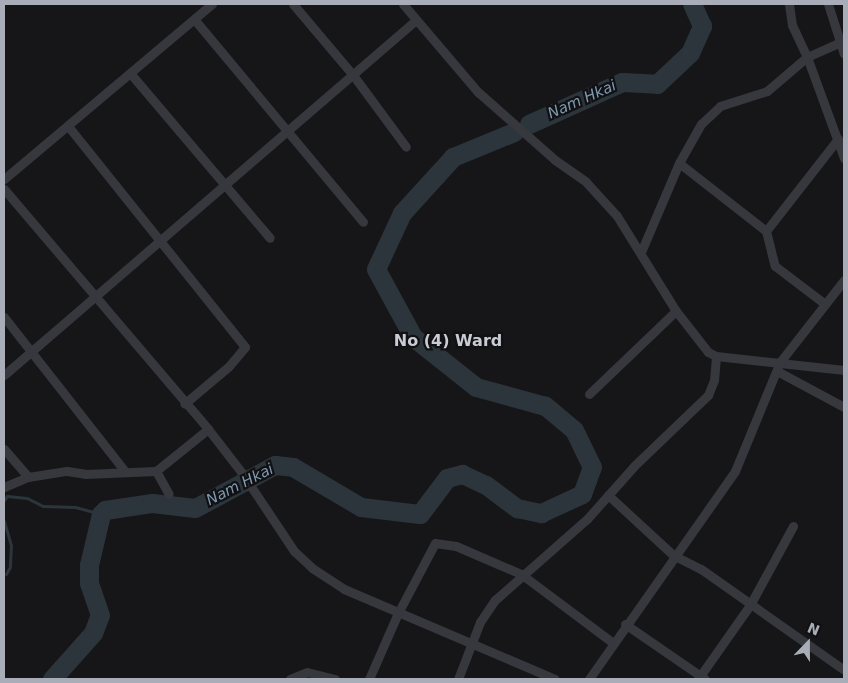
<!DOCTYPE html>
<html>
<head>
<meta charset="utf-8">
<style>
  body { margin:0 }
  #map { position:relative; width:848px; height:683px; overflow:hidden; background:#161618; font-family:"DejaVu Sans",sans-serif }
  div>[style] { position:absolute }
  [style*='--x'] { left:calc(var(--x)*1px); top:calc(var(--y)*1px); width:calc(var(--w)*1px); rotate:calc(var(--a)*1deg) }
  .stream>* { height:3px; margin:-1.5px; padding:0 1.5px; transform-origin:1.5px; border-radius:1.5px; background:#2c353c }
  .river>* { height:19px; margin:-9.5px; padding:0 9.5px; transform-origin:9.5px; border-radius:9.5px; background:#2c353c }
  .street>* { height:9px; margin:-4.5px; padding:0 4.5px; transform-origin:4.5px; border-radius:4.5px; background:#37383d }
  span { translate:-50% -50%; white-space:nowrap; text-align:center; line-height:1.15; -webkit-text-stroke:4.5px #111113; paint-order:stroke }
  .water-label { font-size:15px; color:#7f9bb3; font-style:italic }
  .quarter-label { font-size:16px; color:#c9ccd4; font-weight:700 }
  .frame { position:absolute; inset:0; border:5px solid #a8adb8; pointer-events:none }
  .north { position:absolute; left:783px; top:618px; width:50px; height:50px; -webkit-text-stroke:4px #111113; paint-order:stroke; rotate:22deg; font-size:14px; font-weight:700; line-height:20px; text-align:center; color:#a8adb8 }
  .north::after { content:''; display:block; margin:auto; width:18px; height:22px; background:#a8adb8; clip-path:polygon(50% 0,100% 100%,50% 72%,0 100%) }
</style>
</head>
<body>
<div id="map">
  <div class="stream">
    <div style="--x:4;--y:500;--w:5;--a:-53"></div>
    <div style="--x:7;--y:496;--w:20;--a:6"></div>
    <div style="--x:27;--y:498;--w:18;--a:27"></div>
    <div style="--x:43;--y:506;--w:32;--a:2"></div>
    <div style="--x:75;--y:507;--w:27;--a:15"></div>
    <div style="--x:4;--y:521;--w:25;--a:74"></div>
    <div style="--x:11;--y:545;--w:22;--a:93"></div>
    <div style="--x:10;--y:567;--w:8;--a:120"></div>
  </div>
  <div class="river">
    <div style="--x:529;--y:124;--w:102;--a:-24.3"></div>
    <div style="--x:622;--y:82;--w:35;--a:3"></div>
    <div style="--x:657;--y:84;--w:45;--a:-43.2"></div>
    <div style="--x:690;--y:53;--w:30;--a:-66"></div>
    <div style="--x:702;--y:26;--w:24;--a:-114"></div>
    <div style="--x:52;--y:679;--w:62;--a:-48.3"></div>
    <div style="--x:93;--y:633;--w:19;--a:-69"></div>
    <div style="--x:100;--y:615;--w:34;--a:-109"></div>
    <div style="--x:89;--y:583;--w:18;--a:-90"></div>
    <div style="--x:89;--y:565;--w:52;--a:-76.8"></div>
    <div style="--x:101;--y:514;--w:6;--a:-45"></div>
    <div style="--x:105;--y:510;--w:48;--a:-8.5"></div>
    <div style="--x:152;--y:503;--w:43;--a:6.6"></div>
    <div style="--x:195;--y:508;--w:91;--a:-28.3"></div>
    <div style="--x:275;--y:465;--w:18;--a:6"></div>
    <div style="--x:293;--y:467;--w:79;--a:30.5"></div>
    <div style="--x:361;--y:507;--w:59;--a:6.8"></div>
    <div style="--x:420;--y:514;--w:45;--a:-53.1"></div>
    <div style="--x:447;--y:478;--w:16;--a:-15"></div>
    <div style="--x:462;--y:474;--w:26;--a:25"></div>
    <div style="--x:486;--y:485;--w:39;--a:37"></div>
    <div style="--x:517;--y:508;--w:25;--a:12"></div>
    <div style="--x:541;--y:513;--w:45;--a:-24.9"></div>
    <div style="--x:582;--y:494;--w:29;--a:-70"></div>
    <div style="--x:592;--y:467;--w:41;--a:-115.9"></div>
    <div style="--x:574;--y:430;--w:38;--a:-140"></div>
    <div style="--x:545;--y:406;--w:72;--a:-164.6"></div>
    <div style="--x:476;--y:387;--w:80;--a:-141.6"></div>
    <div style="--x:413;--y:337;--w:77;--a:-118.6"></div>
    <div style="--x:376;--y:269;--w:62;--a:-65.1"></div>
    <div style="--x:402;--y:213;--w:76;--a:-47.7"></div>
    <div style="--x:453;--y:157;--w:66;--a:-22.3"></div>
  </div>
  <div class="street">
    <div style="--x:293;--y:4;--w:93;--a:49.8"></div>
    <div style="--x:353;--y:75;--w:89;--a:53.6"></div>
    <div style="--x:403;--y:4;--w:116;--a:49.6"></div>
    <div style="--x:478;--y:92;--w:103;--a:41.4"></div>
    <div style="--x:555;--y:160;--w:38;--a:35"></div>
    <div style="--x:586;--y:182;--w:46;--a:47.6"></div>
    <div style="--x:617;--y:216;--w:112;--a:58.2"></div>
    <div style="--x:676;--y:311;--w:52;--a:52"></div>
    <div style="--x:708;--y:352;--w:9;--a:27"></div>
    <div style="--x:716;--y:356;--w:129;--a:6.2"></div>
    <div style="--x:789;--y:4;--w:21;--a:82"></div>
    <div style="--x:792;--y:25;--w:35;--a:65"></div>
    <div style="--x:807;--y:57;--w:108;--a:69.9"></div>
    <div style="--x:828;--y:4;--w:52;--a:72.3"></div>
    <div style="--x:194;--y:19;--w:264;--a:50.2"></div>
    <div style="--x:130;--y:73;--w:216;--a:49.7"></div>
    <div style="--x:68;--y:126;--w:283;--a:51.3"></div>
    <div style="--x:245;--y:347;--w:26;--a:130"></div>
    <div style="--x:228;--y:367;--w:57;--a:139.9"></div>
    <div style="--x:679;--y:163;--w:110;--a:38"></div>
    <div style="--x:766;--y:231;--w:36;--a:76"></div>
    <div style="--x:775;--y:266;--w:63;--a:37.2"></div>
    <div style="--x:4;--y:179;--w:272;--a:-40.1"></div>
    <div style="--x:4;--y:189;--w:315;--a:49.6"></div>
    <div style="--x:208;--y:429;--w:56;--a:52.3"></div>
    <div style="--x:242;--y:473;--w:94;--a:56.3"></div>
    <div style="--x:294;--y:551;--w:25;--a:43"></div>
    <div style="--x:312;--y:568;--w:38;--a:33"></div>
    <div style="--x:344;--y:589;--w:229;--a:23.1"></div>
    <div style="--x:766;--y:231;--w:117;--a:-52"></div>
    <div style="--x:641;--y:252;--w:97;--a:-66.9"></div>
    <div style="--x:679;--y:163;--w:45;--a:-60.6"></div>
    <div style="--x:701;--y:124;--w:26;--a:-43"></div>
    <div style="--x:720;--y:106;--w:49;--a:-17.7"></div>
    <div style="--x:767;--y:91;--w:52;--a:-40.4"></div>
    <div style="--x:807;--y:57;--w:36;--a:-24"></div>
    <div style="--x:4;--y:317;--w:194;--a:51.9"></div>
    <div style="--x:777;--y:371;--w:76;--a:28.2"></div>
    <div style="--x:4;--y:375;--w:544;--a:-40.75"></div>
    <div style="--x:589;--y:394;--w:120;--a:-43.7"></div>
    <div style="--x:4;--y:449;--w:37;--a:49"></div>
    <div style="--x:156;--y:471;--w:26;--a:61"></div>
    <div style="--x:4;--y:487;--w:26;--a:-23"></div>
    <div style="--x:28;--y:477;--w:39;--a:-9"></div>
    <div style="--x:67;--y:471;--w:18;--a:9"></div>
    <div style="--x:85;--y:474;--w:71;--a:-2.4"></div>
    <div style="--x:156;--y:471;--w:67;--a:-38.9"></div>
    <div style="--x:608;--y:495;--w:88;--a:42.7"></div>
    <div style="--x:673;--y:555;--w:31;--a:27"></div>
    <div style="--x:701;--y:569;--w:175;--a:35.2"></div>
    <div style="--x:625;--y:624;--w:97;--a:34.5"></div>
    <div style="--x:290;--y:679;--w:18;--a:-22"></div>
    <div style="--x:307;--y:672;--w:29;--a:14"></div>
    <div style="--x:369;--y:679;--w:72;--a:-66.3"></div>
    <div style="--x:398;--y:613;--w:79;--a:-62.1"></div>
    <div style="--x:435;--y:543;--w:21;--a:8"></div>
    <div style="--x:456;--y:546;--w:71;--a:23.3"></div>
    <div style="--x:521;--y:574;--w:114;--a:36.8"></div>
    <div style="--x:458;--y:679;--w:61;--a:-68.9"></div>
    <div style="--x:480;--y:622;--w:27;--a:-56"></div>
    <div style="--x:495;--y:600;--w:123;--a:-41.4"></div>
    <div style="--x:587;--y:519;--w:71;--a:-48.4"></div>
    <div style="--x:634;--y:466;--w:103;--a:-43.8"></div>
    <div style="--x:708;--y:395;--w:16;--a:-68"></div>
    <div style="--x:714;--y:380;--w:24;--a:-85"></div>
    <div style="--x:589;--y:679;--w:254;--a:-54.9"></div>
    <div style="--x:735;--y:471;--w:118;--a:-67.6"></div>
    <div style="--x:780;--y:362;--w:104;--a:-52"></div>
    <div style="--x:698;--y:679;--w:90;--a:-54.9"></div>
    <div style="--x:750;--y:605;--w:90;--a:-61.4"></div>
  </div>
  <div class="water-label">
    <span style="left:582px;top:100px;rotate:-24deg">Nam Hkai</span>
    <span style="left:240px;top:485px;rotate:-27deg">Nam Hkai</span>
  </div>
  <div class="quarter-label">
    <span style="left:448px;top:341px">No (4) Ward</span>
  </div>
  <div class="frame"></div>
  <div class="north">N</div>
</div>
</body>
</html>
